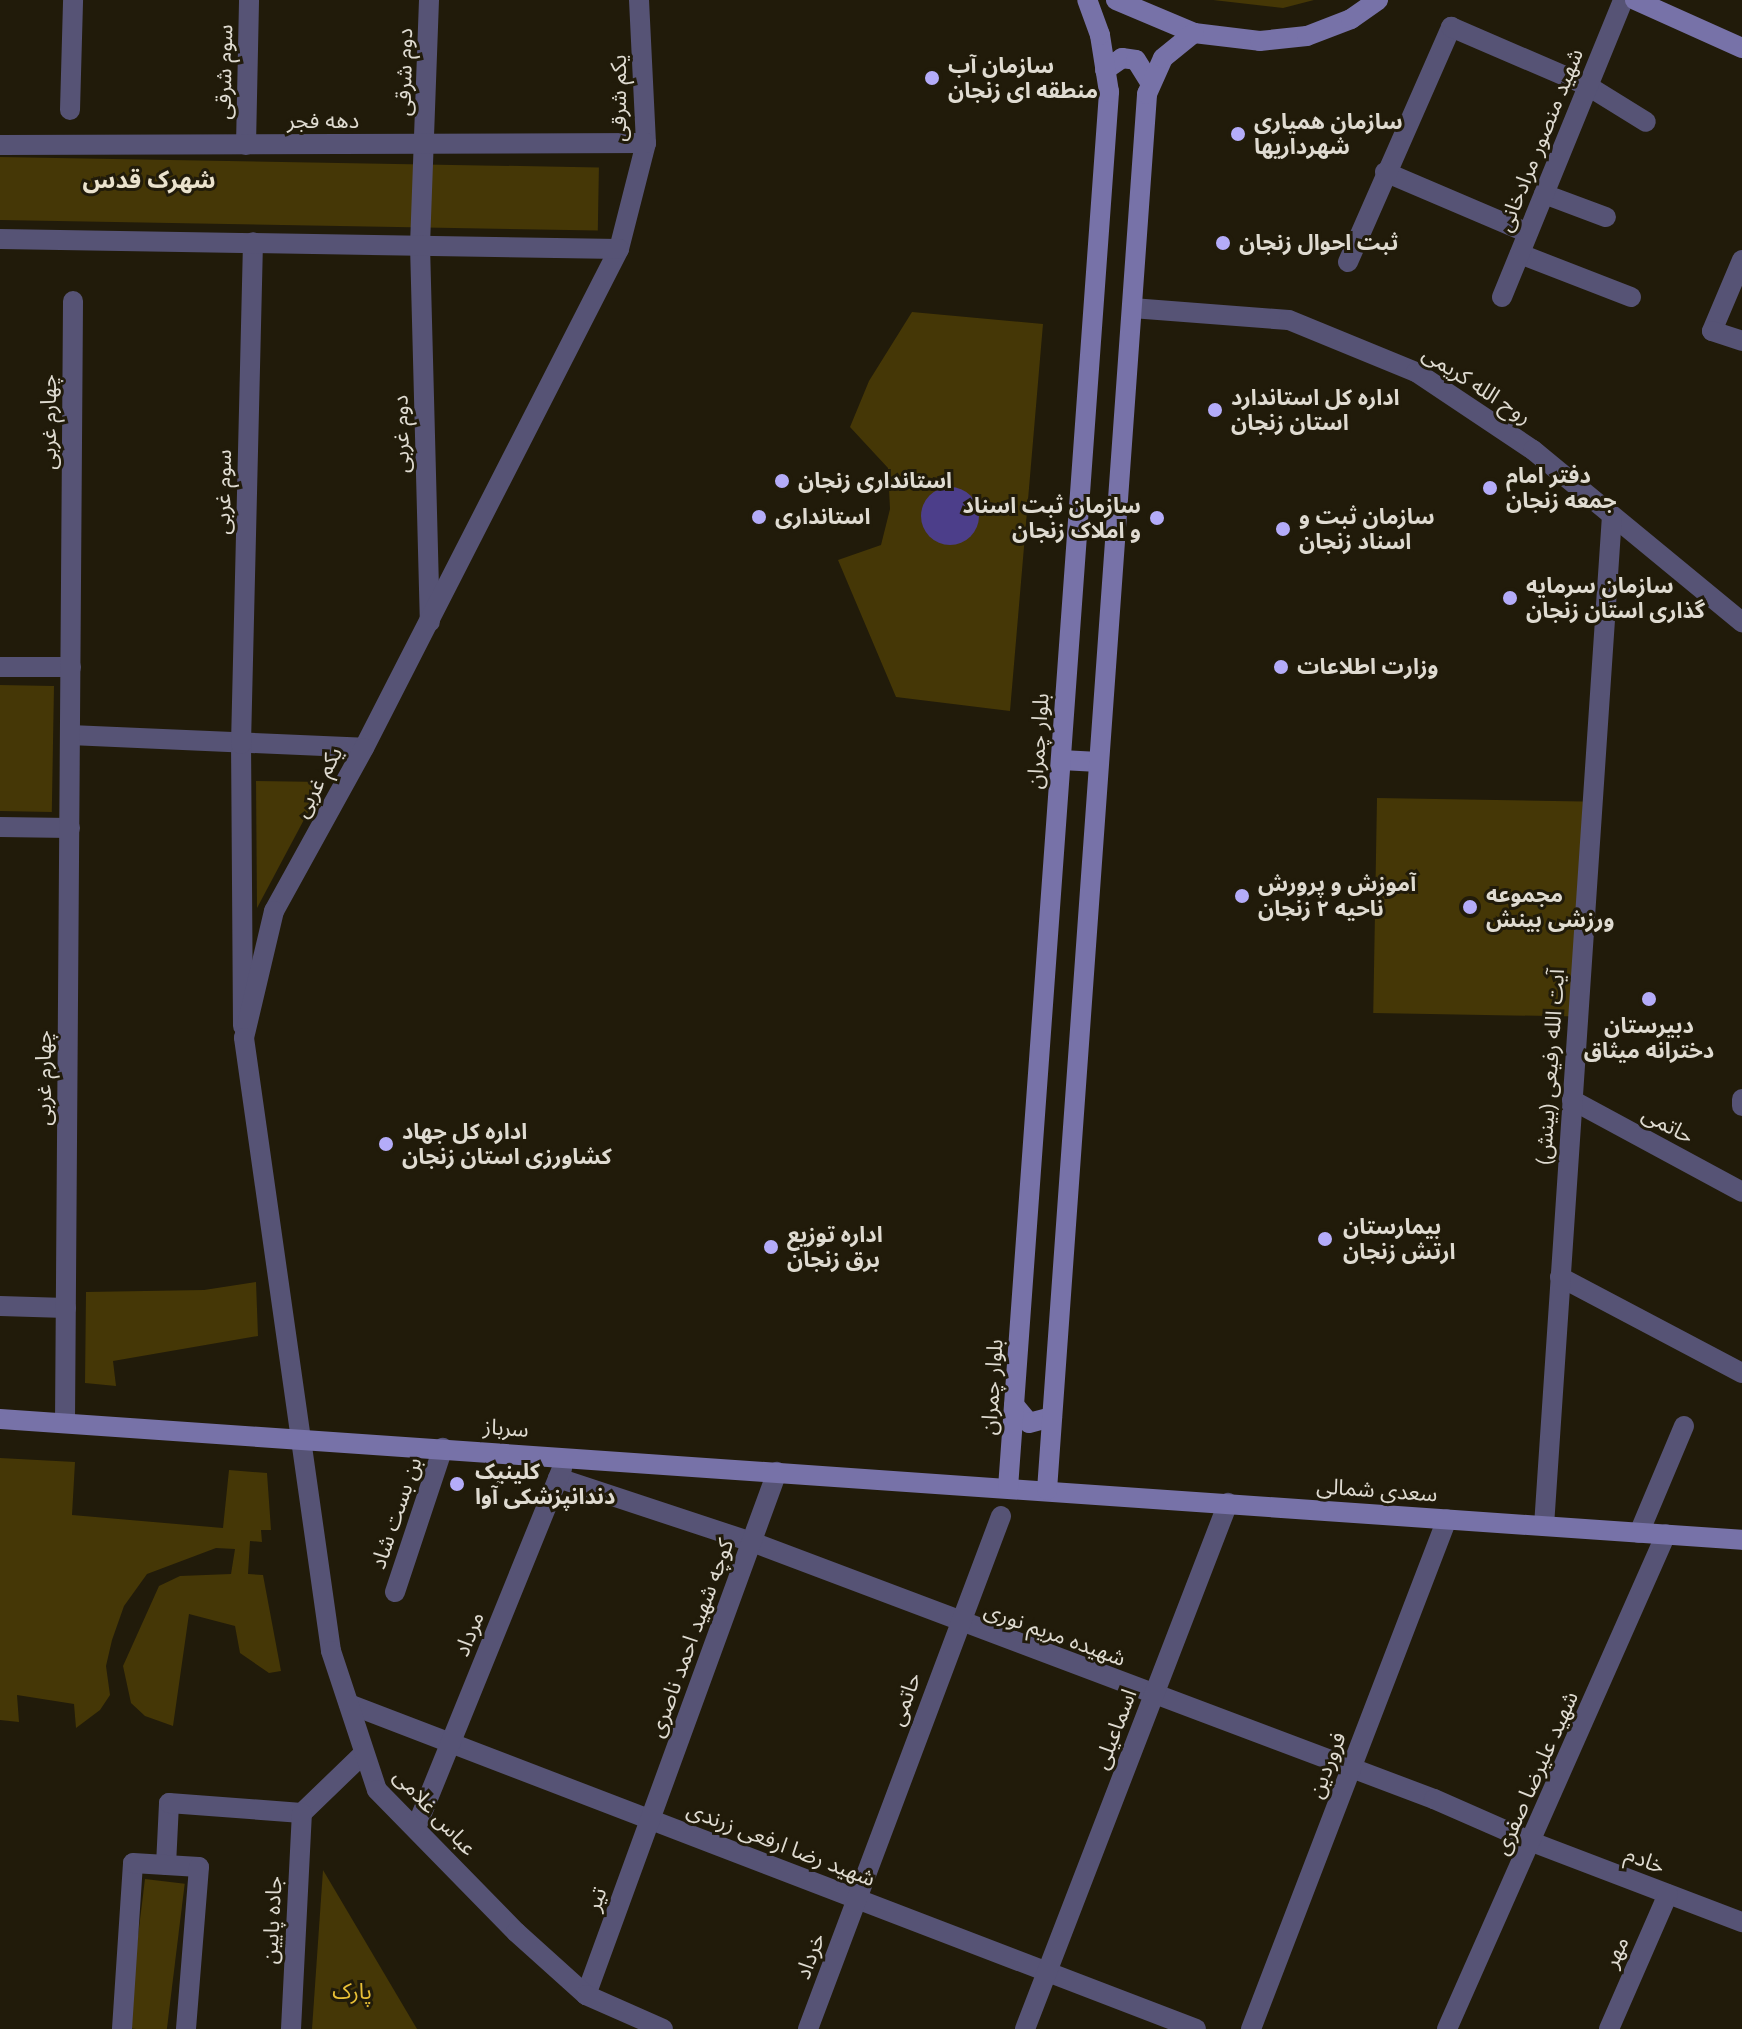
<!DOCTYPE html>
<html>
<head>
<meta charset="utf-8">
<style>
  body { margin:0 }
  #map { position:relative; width:1742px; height:2029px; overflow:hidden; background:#211b0a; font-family:"PT Sans","Noto Sans Arabic",sans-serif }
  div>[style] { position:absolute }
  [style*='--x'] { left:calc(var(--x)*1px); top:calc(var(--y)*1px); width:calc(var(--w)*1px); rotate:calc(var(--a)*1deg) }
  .green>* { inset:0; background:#453706; transform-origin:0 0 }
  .water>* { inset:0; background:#4c3e8a }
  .round { border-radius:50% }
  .minor>* { height:20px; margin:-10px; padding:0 10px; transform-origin:10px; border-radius:10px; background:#565375 }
  .tertiary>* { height:20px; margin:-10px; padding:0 10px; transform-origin:10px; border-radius:10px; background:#565375 }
  .secondary>* { height:20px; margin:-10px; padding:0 10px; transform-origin:10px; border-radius:10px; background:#7772a8 }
  .dots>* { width:22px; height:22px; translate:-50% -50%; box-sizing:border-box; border:4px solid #211b0a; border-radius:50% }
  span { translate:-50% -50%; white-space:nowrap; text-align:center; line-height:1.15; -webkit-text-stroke:6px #211b0a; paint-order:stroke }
  .poi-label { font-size:22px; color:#dfdbd1; font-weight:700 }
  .left { translate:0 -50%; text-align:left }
  .right { translate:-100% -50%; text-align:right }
  .street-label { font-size:22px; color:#dfdbd1 }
  .park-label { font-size:22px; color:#e9c037 }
  .neighbourhood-label { font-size:24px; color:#eae2cd; font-weight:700 }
</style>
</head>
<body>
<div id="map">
  <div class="green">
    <div style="clip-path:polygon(1213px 0,1314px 0,1283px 8px)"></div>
    <div style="left:0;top:157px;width:599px;height:63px;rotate:1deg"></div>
    <div style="clip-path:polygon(912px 312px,1043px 324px,1010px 711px,896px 697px,838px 560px,881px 545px,890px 509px,888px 468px,850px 427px,869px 381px)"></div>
    <div style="left:0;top:685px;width:54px;height:126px;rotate:1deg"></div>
    <div style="clip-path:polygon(256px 781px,324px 782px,257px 908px)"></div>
    <div style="left:1377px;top:798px;width:206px;height:215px;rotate:1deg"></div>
    <div style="clip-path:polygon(256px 1282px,258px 1336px,113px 1361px,116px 1386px,85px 1383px,86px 1292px,204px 1290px)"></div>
    <div style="clip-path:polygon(0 1458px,75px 1462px,72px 1515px,223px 1528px,229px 1470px,267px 1473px,271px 1530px,261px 1530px,262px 1542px,250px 1541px,248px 1574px,263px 1575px,281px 1671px,269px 1673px,240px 1653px,235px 1626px,189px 1614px,173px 1726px,145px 1716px,131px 1703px,123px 1666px,159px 1586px,180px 1576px,231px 1574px,235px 1549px,216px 1548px,147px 1574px,124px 1606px,112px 1640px,106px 1666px,110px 1695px,100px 1710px,76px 1728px,74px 1704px,17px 1695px,19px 1722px,0 1720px)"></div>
    <div style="clip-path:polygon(323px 1870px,417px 2029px,312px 2029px)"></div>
    <div style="left:145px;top:1879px;width:40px;height:150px;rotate:7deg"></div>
  </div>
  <div class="water">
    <div class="round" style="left:921px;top:487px;width:58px;height:58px"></div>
  </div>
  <div class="minor">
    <div style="--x:429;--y:0;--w:245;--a:92.1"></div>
    <div style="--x:420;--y:245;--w:377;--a:88.5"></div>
    <div style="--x:70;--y:110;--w:110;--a:-88.4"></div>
    <div style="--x:246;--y:145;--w:145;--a:-88.8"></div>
    <div style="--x:1385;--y:172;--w:155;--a:23.1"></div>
    <div style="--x:1544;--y:194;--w:66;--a:20.4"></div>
    <div style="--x:1520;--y:254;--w:119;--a:21.2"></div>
    <div style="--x:1742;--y:260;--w:77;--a:112.9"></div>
    <div style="--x:1712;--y:331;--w:32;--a:18"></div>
    <div style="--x:1348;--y:262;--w:257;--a:-66.3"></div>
    <div style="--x:1451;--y:27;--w:149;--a:23.3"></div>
    <div style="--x:1588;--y:86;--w:68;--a:31.8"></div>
    <div style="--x:1502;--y:297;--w:321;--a:-67.8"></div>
    <div style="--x:0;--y:667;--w:71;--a:0"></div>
    <div style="--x:70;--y:735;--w:294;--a:2.5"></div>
    <div style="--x:0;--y:827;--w:70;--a:0.8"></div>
    <div style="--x:243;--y:1026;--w:282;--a:-90.4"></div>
    <div style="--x:241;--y:744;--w:502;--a:-88.63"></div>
    <div style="--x:1742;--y:1099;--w:7;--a:90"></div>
    <div style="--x:1572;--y:1100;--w:193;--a:28.4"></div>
    <div style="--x:1560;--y:1277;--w:206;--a:27.8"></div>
    <div style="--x:0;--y:1306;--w:66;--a:1.7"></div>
    <div style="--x:65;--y:1421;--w:1120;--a:-89.59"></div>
    <div style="--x:558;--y:1478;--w:204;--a:18.3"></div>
    <div style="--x:752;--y:1542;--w:729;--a:20.65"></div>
    <div style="--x:1434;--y:1799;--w:107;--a:23.7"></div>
    <div style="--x:1532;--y:1842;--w:225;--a:20.9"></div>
    <div style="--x:1639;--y:1533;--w:116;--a:-67.2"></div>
    <div style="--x:395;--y:1592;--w:152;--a:-71.6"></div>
    <div style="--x:349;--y:1704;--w:907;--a:20.99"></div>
    <div style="--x:416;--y:1828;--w:388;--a:-67.9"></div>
    <div style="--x:166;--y:1865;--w:62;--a:-87.2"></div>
    <div style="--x:169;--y:1803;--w:133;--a:4.3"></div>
    <div style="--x:302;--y:1813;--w:85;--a:-44"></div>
    <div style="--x:586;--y:1995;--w:557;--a:-69.94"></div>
    <div style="--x:122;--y:2029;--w:166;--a:-86.2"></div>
    <div style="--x:133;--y:1863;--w:66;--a:3.5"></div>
    <div style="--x:199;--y:1867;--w:163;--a:94.6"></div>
    <div style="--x:808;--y:2029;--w:548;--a:-69.38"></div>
    <div style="--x:1025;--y:2029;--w:564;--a:-68.9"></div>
    <div style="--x:1251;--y:2029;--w:546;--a:-68.98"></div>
    <div style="--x:1609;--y:2029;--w:147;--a:-66.4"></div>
  </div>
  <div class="tertiary">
    <div style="--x:639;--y:0;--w:143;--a:87.2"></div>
    <div style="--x:646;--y:143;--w:109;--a:104.3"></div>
    <div style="--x:619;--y:249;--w:560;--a:117.07"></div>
    <div style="--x:364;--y:748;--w:186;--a:118.9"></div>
    <div style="--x:274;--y:911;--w:130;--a:103.3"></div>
    <div style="--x:244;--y:1038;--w:619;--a:81.92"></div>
    <div style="--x:331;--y:1651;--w:146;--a:71.7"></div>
    <div style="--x:377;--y:1790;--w:199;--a:45.6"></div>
    <div style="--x:516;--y:1932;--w:94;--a:42"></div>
    <div style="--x:586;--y:1995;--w:84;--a:23.8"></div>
    <div style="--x:0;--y:145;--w:646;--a:-0.18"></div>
    <div style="--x:0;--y:239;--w:619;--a:0.93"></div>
    <div style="--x:1132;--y:308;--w:157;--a:4.4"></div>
    <div style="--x:1289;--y:320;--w:137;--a:22.3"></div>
    <div style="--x:1416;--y:372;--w:141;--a:33.7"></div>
    <div style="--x:1533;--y:450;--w:271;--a:39.5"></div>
    <div style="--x:1544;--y:1526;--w:1012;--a:-86.15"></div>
    <div style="--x:291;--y:2029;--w:216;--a:-87.1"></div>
    <div style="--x:1447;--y:2029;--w:541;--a:-66.13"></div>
  </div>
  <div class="secondary">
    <div style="--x:1116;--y:0;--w:85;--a:22.9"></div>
    <div style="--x:1194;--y:33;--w:66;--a:6.9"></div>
    <div style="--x:1260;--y:41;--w:47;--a:-6.1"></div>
    <div style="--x:1307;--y:36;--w:47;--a:-21.1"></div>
    <div style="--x:1351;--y:19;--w:33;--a:-35"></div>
    <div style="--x:1635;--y:0;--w:117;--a:24.2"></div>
    <div style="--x:1105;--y:70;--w:21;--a:-35"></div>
    <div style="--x:1122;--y:58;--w:14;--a:8"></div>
    <div style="--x:1136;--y:60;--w:28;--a:58"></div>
    <div style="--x:1061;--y:760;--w:38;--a:3"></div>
    <div style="--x:1014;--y:1405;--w:23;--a:50"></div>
    <div style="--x:1029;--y:1423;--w:24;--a:-15"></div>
    <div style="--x:0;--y:1419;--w:1746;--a:3.97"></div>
    <div style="--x:1008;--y:1488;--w:1400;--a:-85.86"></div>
    <div style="--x:1109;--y:92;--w:58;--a:-99"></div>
    <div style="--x:1100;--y:35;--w:37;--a:-110"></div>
    <div style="--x:1047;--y:1490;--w:1400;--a:-85.9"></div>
    <div style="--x:1147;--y:94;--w:39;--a:-66"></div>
    <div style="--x:1163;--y:58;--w:40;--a:-39"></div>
  </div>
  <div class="dots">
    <div style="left:932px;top:78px;background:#b4acf9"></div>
    <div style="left:1238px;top:134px;background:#b4acf9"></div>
    <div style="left:1223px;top:243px;background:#b4acf9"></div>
    <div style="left:1215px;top:410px;background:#b4acf9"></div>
    <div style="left:782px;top:481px;background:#b4acf9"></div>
    <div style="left:1490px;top:488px;background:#b4acf9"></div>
    <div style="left:759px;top:517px;background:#b4acf9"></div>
    <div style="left:1157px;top:518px;background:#b4acf9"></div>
    <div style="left:1283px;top:529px;background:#b4acf9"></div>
    <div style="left:1510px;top:598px;background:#b4acf9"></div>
    <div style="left:1281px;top:667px;background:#b4acf9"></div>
    <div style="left:1242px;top:896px;background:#b4acf9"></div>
    <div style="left:1470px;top:907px;background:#b4acf9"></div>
    <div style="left:1649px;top:999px;background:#b4acf9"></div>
    <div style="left:386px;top:1144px;background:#b4acf9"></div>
    <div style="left:1325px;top:1239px;background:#b4acf9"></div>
    <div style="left:771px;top:1247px;background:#b4acf9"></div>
    <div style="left:457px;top:1484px;background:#b4acf9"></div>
  </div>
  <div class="poi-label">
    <span class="left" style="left:948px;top:78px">سازمان آب<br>منطقه ای زنجان</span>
    <span class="left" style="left:1254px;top:134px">سازمان همیاری<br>شهرداریها</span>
    <span class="left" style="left:1239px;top:243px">ثبت احوال زنجان</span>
    <span class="left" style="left:1231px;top:410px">اداره کل استاندارد<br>استان زنجان</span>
    <span class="left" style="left:1506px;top:488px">دفتر امام<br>جمعه زنجان</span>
    <span class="left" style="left:798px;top:481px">استانداری زنجان</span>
    <span class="right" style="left:1141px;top:518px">سازمان ثبت اسناد<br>و املاک زنجان</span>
    <span class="left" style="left:1299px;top:529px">سازمان ثبت و<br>اسناد زنجان</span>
    <span class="left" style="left:775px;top:517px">استانداری</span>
    <span class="left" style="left:1526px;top:598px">سازمان سرمایه<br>گذاری استان زنجان</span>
    <span class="left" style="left:1297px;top:667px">وزارت اطلاعات</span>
    <span class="left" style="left:1258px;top:896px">آموزش و پرورش<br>ناحیه ۲ زنجان</span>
    <span class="left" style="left:1486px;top:907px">مجموعه<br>ورزشی بینش</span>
    <span style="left:1649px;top:1038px">دبیرستان<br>دخترانه میثاق</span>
    <span class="left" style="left:402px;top:1144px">اداره کل جهاد<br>کشاورزی استان زنجان</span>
    <span class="left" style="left:1343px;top:1239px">بیمارستان<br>ارتش زنجان</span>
    <span class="left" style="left:787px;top:1247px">اداره توزیع<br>برق زنجان</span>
    <span class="left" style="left:475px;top:1484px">کلینیک<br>دندانپزشکی آوا</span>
  </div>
  <div class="street-label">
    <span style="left:224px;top:72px;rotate:-89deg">سوم شرقی</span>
    <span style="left:404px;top:72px;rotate:-89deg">دوم شرقی</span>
    <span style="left:619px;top:98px;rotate:-90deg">یکم شرقی</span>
    <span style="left:323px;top:121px">دهه فجر</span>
    <span style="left:1540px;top:140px;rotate:-68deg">شهید منصور مرادخانی</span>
    <span style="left:1477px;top:385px;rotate:33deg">روح الله کریمی</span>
    <span style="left:49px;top:422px;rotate:-90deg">چهارم غربی</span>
    <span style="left:401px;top:434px;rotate:-91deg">دوم غربی</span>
    <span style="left:223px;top:492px;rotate:-89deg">سوم غربی</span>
    <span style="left:1038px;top:741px;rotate:-86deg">بلوار چمران</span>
    <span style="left:318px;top:782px;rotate:-61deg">یکم غربی</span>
    <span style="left:1550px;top:1067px;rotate:-86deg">آیت الله رفیعی (بینش)</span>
    <span style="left:44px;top:1078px;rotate:-90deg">چهارم غربی</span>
    <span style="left:1668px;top:1125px;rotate:28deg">حاتمی</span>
    <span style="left:992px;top:1387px;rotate:-86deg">بلوار چمران</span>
    <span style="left:506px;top:1428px;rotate:4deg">سرباز</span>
    <span style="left:1377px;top:1490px;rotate:4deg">سعدی شمالی</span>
    <span style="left:396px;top:1513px;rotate:-71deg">بن بست شاد</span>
    <span style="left:469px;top:1634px;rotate:-68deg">مرداد</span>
    <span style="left:1055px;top:1634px;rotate:20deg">شهیده مریم نوری</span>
    <span style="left:691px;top:1638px;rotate:-70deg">کوچه شهید احمد ناصری</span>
    <span style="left:905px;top:1699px;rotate:-70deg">حاتمی</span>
    <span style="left:1115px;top:1729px;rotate:-69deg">اسماعیلی</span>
    <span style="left:1327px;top:1765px;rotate:-69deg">فروردین</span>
    <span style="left:1536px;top:1773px;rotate:-66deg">شهید علیرضا صفری</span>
    <span style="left:435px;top:1812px;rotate:47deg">عباس غلامی</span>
    <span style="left:781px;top:1844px;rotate:21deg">شهید رضا ارفعی زرندی</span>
    <span style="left:1645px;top:1860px;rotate:21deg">خادم</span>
    <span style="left:596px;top:1899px;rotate:-70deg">تیر</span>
    <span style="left:272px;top:1920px;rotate:-87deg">جاده پایین</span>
    <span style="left:1616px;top:1952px;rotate:-66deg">مهر</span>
    <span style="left:810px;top:1956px;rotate:-69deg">خرداد</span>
  </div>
  <div class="park-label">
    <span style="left:352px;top:1992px">پارک</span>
  </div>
  <div class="neighbourhood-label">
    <span style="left:149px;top:180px">شهرک قدس</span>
  </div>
</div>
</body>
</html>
